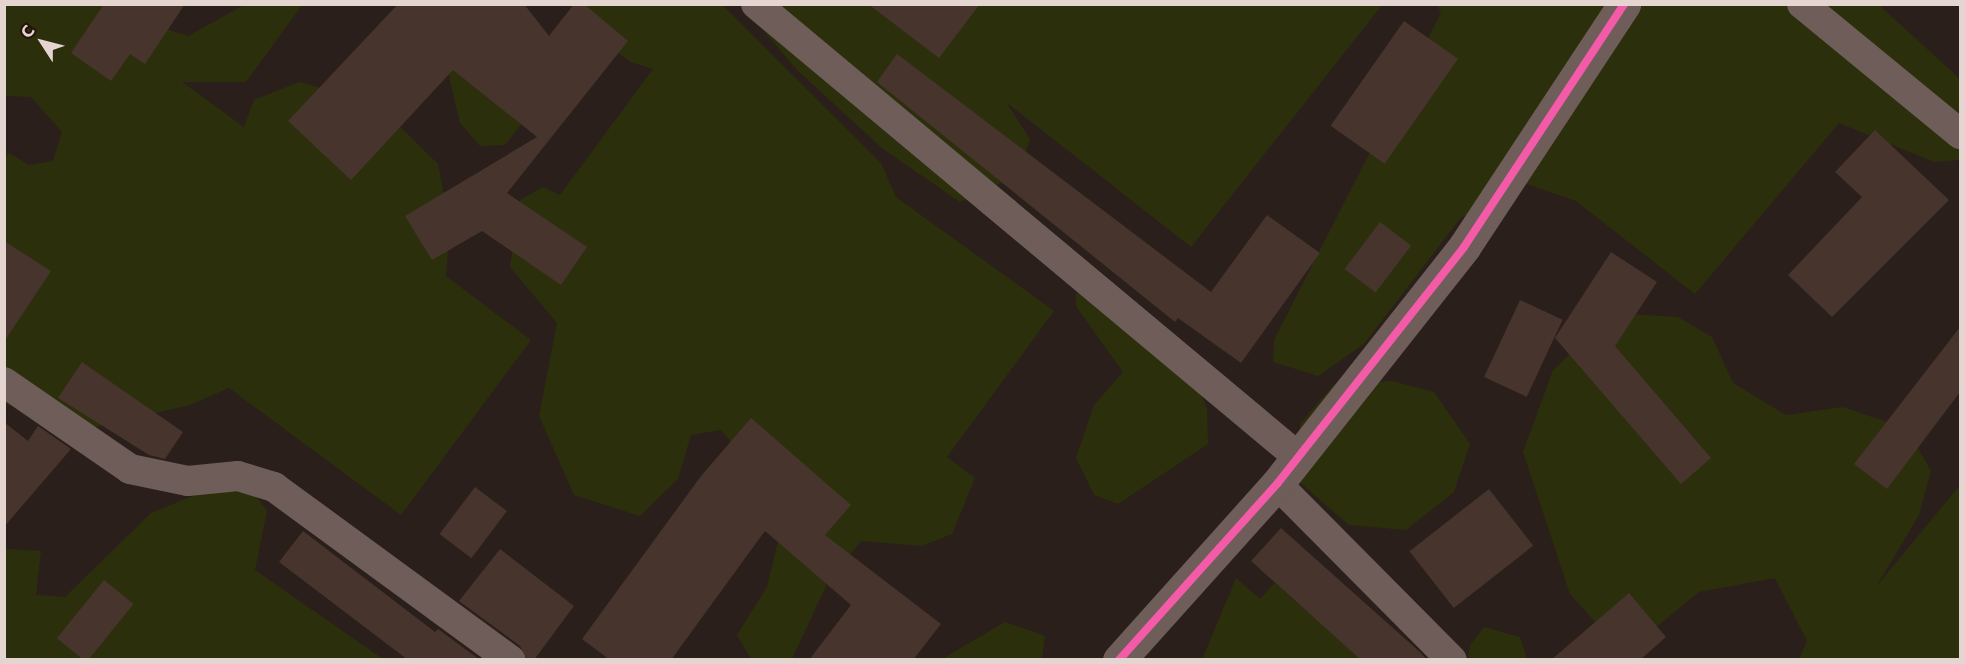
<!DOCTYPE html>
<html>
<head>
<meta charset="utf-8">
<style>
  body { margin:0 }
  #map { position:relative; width:1965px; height:664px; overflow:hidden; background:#2a1f1a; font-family:Commissioner,sans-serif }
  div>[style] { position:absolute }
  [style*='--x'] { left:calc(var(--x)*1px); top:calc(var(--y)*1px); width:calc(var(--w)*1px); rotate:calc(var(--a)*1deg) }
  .green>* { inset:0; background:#2c2f0c }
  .building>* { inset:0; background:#46342d; transform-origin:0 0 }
  .service>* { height:30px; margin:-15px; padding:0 15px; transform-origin:15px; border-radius:15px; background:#6e5d59 }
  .tertiary>* { height:33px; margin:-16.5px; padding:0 16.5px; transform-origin:16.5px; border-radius:16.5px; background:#6e5d59 }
  .cycleway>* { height:8px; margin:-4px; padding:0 4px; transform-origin:4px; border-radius:4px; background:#f35aa7 }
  span { translate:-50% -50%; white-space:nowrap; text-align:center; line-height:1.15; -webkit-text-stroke:4.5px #26120b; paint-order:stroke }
  .frame { position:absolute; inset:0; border:6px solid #e4d5d0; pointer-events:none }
  .north { position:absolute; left:12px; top:12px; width:60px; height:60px; -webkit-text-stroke:4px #26120b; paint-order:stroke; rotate:306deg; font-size:16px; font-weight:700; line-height:24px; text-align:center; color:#e4d5d0 }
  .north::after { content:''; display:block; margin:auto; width:21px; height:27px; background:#e4d5d0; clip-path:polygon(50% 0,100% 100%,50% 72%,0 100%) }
</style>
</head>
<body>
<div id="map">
  <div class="green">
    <div style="clip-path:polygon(5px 5px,129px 5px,145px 22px,188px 36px,244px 5px,302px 5px,246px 82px,182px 82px,244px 127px,254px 100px,299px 82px,375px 102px,438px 164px,450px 225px,446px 276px,531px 340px,401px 515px,229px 388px,190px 405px,91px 428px,5px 404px,5px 158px,9px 153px,29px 165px,53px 161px,62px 132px,31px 97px,5px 96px)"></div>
    <div style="clip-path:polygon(432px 5px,545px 94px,505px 145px,480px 146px,460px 123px)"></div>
    <div style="clip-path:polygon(572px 5px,722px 5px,881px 163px,896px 197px,1054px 311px,947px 457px,975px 478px,952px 534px,922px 546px,861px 541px,827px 584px,792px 659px,751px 659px,737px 635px,767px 587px,787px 505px,721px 430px,691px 435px,678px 479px,640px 516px,574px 495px,539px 416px,557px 323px,510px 267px,520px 200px,543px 187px,560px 195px,653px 69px,631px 62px,584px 28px)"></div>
    <div style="clip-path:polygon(742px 5px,1382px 5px,1191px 247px,1006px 102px,1030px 139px,1018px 175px,960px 202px,883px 149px,797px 70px)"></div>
    <div style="clip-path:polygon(1437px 5px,1879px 5px,1960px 79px,1960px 160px,1934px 162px,1839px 123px,1695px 294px,1576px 201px,1515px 180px,1459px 220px,1364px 344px,1318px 376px,1273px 362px,1274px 340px,1441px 13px)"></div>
    <div style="clip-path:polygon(1101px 285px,1183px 349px,1207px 409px,1208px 444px,1118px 504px,1094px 495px,1076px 458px,1094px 405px,1123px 372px,1076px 306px,1076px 294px)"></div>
    <div style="clip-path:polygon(1614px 313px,1678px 317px,1712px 337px,1733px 383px,1786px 415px,1843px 407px,1907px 429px,1931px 471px,1919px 515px,1876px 587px,1960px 485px,1960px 659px,1799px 659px,1807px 641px,1775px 578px,1699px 592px,1639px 641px,1609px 637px,1570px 594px,1523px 452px,1553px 370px)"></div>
    <div style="clip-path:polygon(1392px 381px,1434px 392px,1470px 444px,1454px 492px,1406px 530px,1349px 525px,1299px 482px,1300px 424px,1334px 384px)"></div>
    <div style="clip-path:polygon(247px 485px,267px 511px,255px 570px,383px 659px,5px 660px,5px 549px,41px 551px,36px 595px,65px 597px,151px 513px,217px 486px)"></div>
    <div style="clip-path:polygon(1236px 578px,1260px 599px,1275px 583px,1361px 659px,1202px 660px)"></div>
    <div style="clip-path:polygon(1005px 622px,1045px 636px,1042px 659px,942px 659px)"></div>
    <div style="clip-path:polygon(1484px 627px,1520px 637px,1527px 659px,1468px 659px,1470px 645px)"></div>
  </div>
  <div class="building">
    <div style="clip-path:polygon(104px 4px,185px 4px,145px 64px,130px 54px,111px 81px,71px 53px)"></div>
    <div style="clip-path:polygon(398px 4px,524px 4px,549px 36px,574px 4px,584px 4px,628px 41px,507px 193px,587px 247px,561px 285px,482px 231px,432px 260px,405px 216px,537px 137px,453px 70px,351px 180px,288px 121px)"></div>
    <div style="clip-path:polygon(868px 4px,980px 4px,939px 58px)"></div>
    <div style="left:1404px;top:21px;width:66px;height:128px;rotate:35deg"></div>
    <div style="clip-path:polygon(897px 54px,1211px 292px,1267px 215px,1320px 253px,1241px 363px,1178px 318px,1175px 322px,877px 82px)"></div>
    <div style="clip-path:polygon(1875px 130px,1949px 200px,1832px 317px,1788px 275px,1862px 197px,1835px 172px)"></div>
    <div style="left:1380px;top:222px;width:39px;height:59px;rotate:37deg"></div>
    <div style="clip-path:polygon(4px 241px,51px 271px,4px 342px)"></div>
    <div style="clip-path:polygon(1611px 252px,1657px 282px,1615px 346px,1711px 458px,1681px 484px,1555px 338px)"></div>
    <div style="left:1520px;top:300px;width:47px;height:85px;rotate:25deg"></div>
    <div style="clip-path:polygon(1960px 327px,1960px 392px,1887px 489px,1854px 464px)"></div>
    <div style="clip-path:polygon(82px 362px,183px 432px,165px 459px,149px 455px,58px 398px)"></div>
    <div style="clip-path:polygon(751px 418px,851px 505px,825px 535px,941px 624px,913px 660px,809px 660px,851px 605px,765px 531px,671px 660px,610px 660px,582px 639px,701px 476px)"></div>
    <div style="clip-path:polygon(4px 422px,28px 441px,38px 426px,71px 449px,4px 527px)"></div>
    <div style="left:475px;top:487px;width:40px;height:59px;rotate:37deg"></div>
    <div style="left:1489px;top:489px;width:72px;height:101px;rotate:52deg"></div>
    <div style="clip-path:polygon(1281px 528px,1421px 653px,1427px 660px,1361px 660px,1251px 561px)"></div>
    <div style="clip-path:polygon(303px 531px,435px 632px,438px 629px,480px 660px,408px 660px,279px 562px)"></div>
    <div style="clip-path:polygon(500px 549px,574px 606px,534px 660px,527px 660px,520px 646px,459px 601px)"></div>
    <div style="left:104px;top:580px;width:38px;height:75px;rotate:39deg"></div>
    <div style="clip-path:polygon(1629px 593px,1666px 637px,1640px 660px,1551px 660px)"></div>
  </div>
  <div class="service">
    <div style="--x:756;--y:4;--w:705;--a:39.88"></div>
    <div style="--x:1802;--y:4;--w:205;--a:39.4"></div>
    <div style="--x:4;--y:382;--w:153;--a:34.6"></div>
    <div style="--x:130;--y:469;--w:59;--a:11.7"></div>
    <div style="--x:188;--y:481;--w:50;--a:-5.7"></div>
    <div style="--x:238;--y:476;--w:38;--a:17"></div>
    <div style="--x:274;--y:487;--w:293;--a:36.2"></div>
    <div style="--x:1277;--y:484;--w:248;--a:45.2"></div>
  </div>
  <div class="tertiary">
    <div style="--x:1119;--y:660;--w:237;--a:-48.1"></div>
    <div style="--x:1277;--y:484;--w:302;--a:-51.7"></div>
    <div style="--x:1464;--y:247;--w:291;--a:-56.6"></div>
  </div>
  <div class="cycleway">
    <div style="--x:1119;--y:660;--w:237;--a:-48.1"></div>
    <div style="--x:1277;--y:484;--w:302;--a:-51.7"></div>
    <div style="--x:1464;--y:247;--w:291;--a:-56.6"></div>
  </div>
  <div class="frame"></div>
  <div class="north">С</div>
</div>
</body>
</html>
